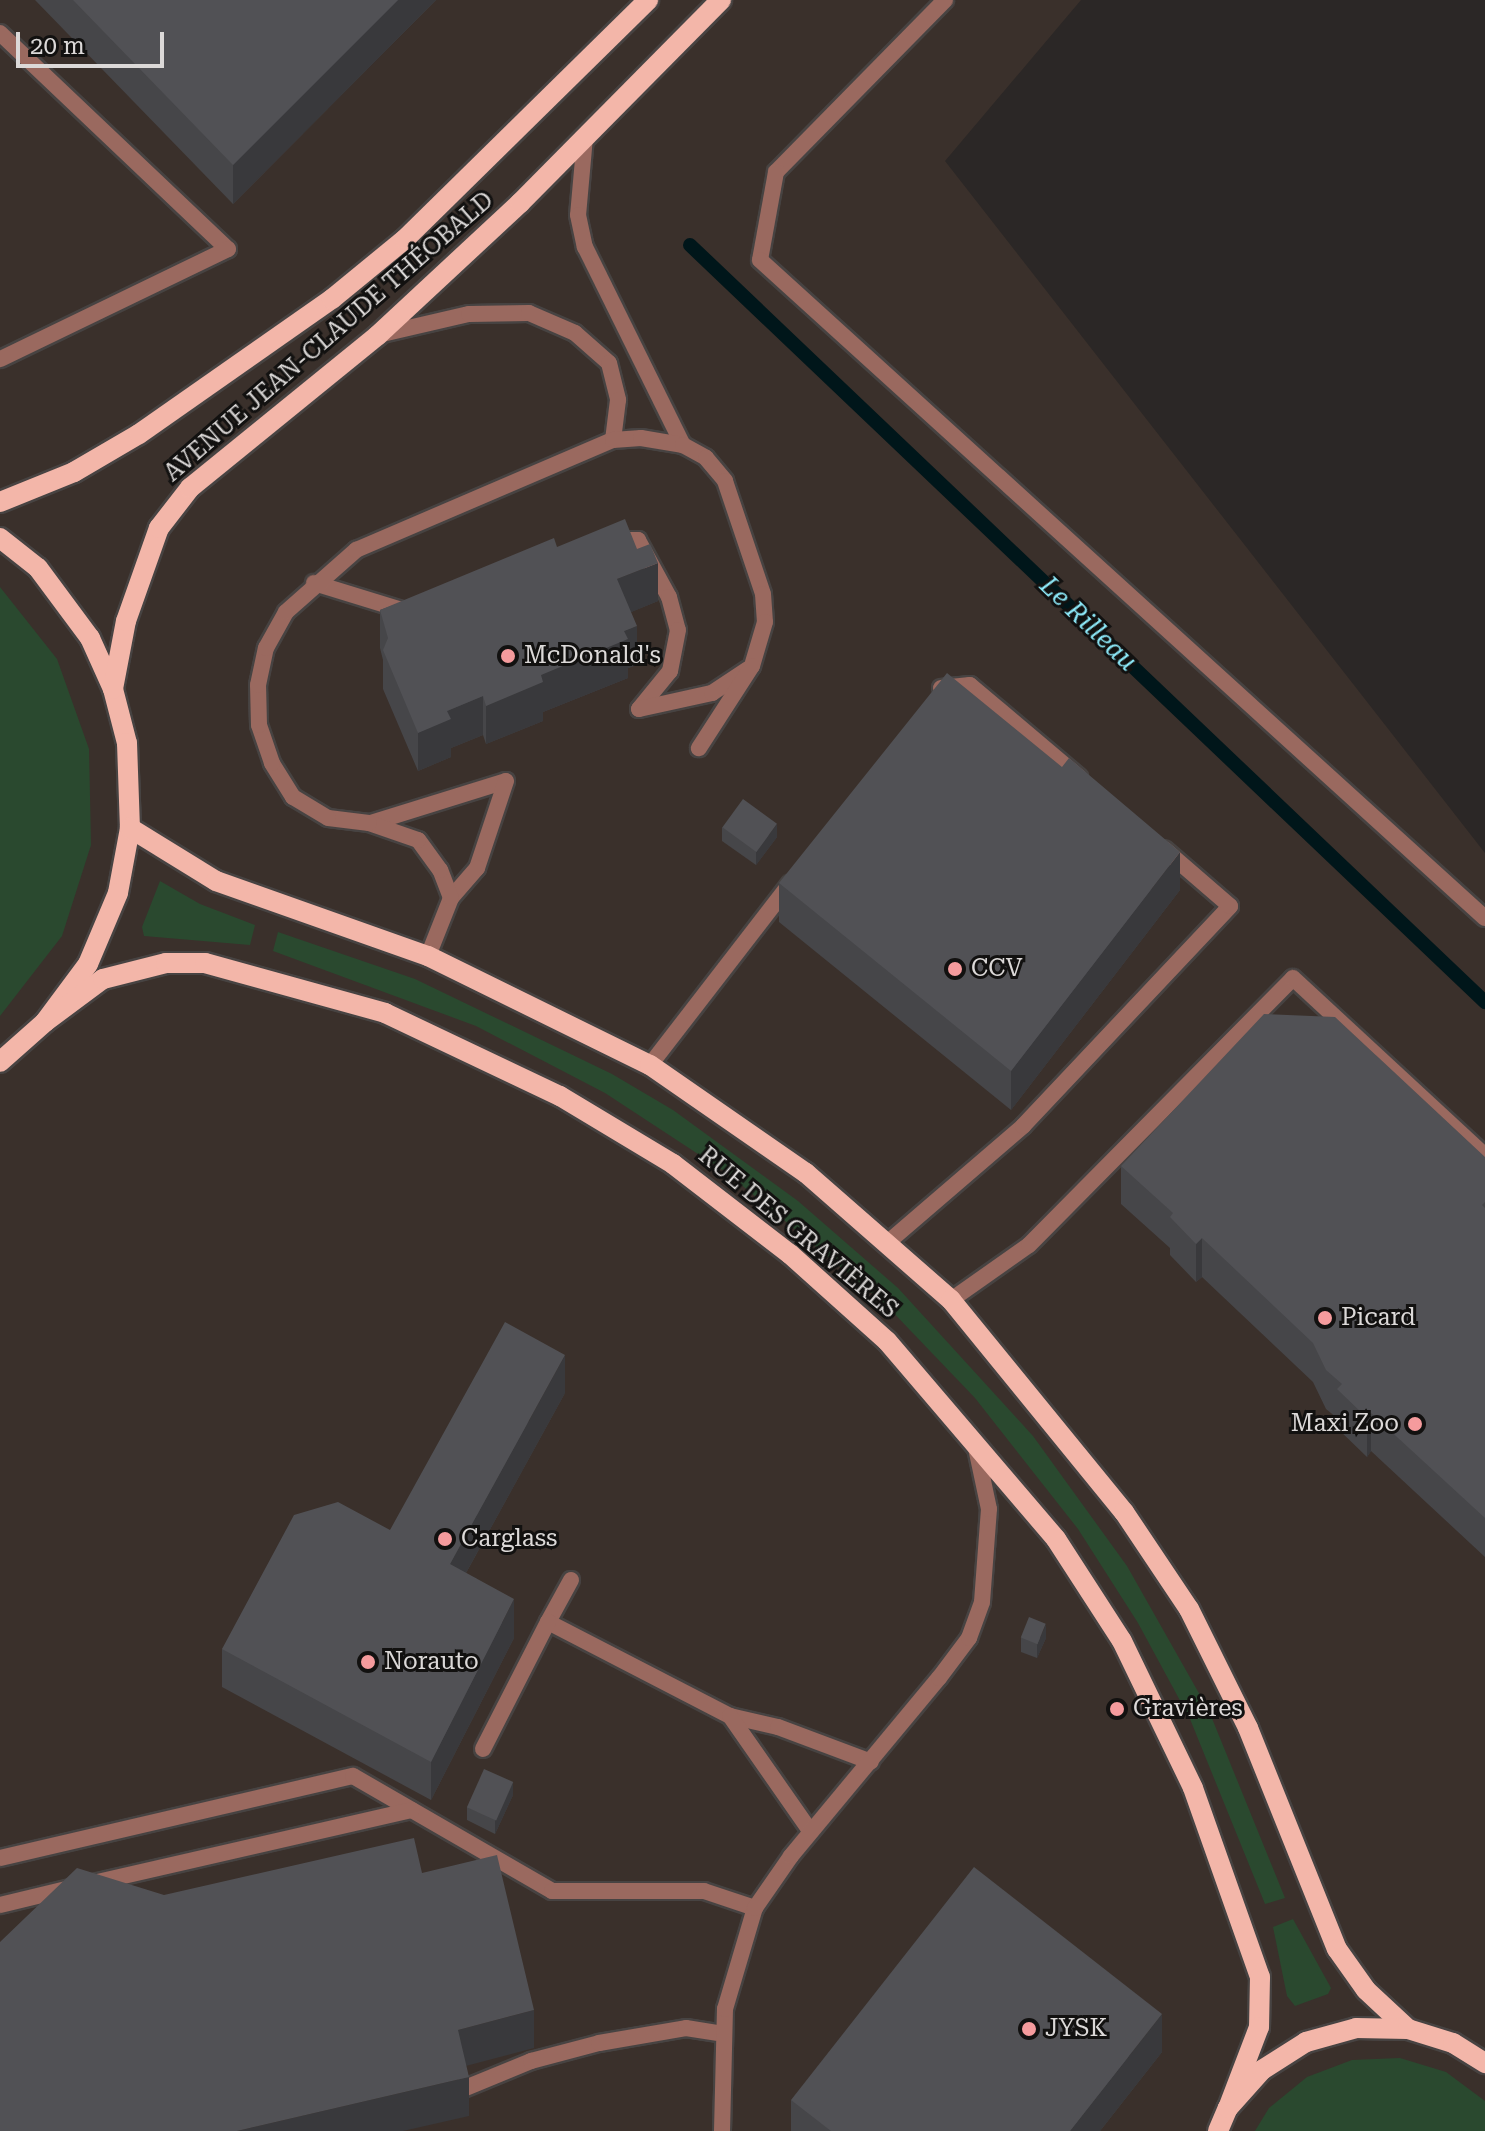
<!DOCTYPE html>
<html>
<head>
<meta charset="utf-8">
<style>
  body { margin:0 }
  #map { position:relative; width:1485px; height:2131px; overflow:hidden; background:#2b2726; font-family:"Roboto Serif",serif }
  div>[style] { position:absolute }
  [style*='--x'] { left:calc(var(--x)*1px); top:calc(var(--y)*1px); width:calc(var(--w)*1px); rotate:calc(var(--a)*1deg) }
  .built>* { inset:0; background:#3a302b }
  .green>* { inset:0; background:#2a492f }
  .stream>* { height:14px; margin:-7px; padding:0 7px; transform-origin:7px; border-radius:7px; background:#00161a }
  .roads { filter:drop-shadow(2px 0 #474342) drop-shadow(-2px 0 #474342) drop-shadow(0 2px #474342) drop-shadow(0 -2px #474342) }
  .lane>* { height:16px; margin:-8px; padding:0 8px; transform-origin:8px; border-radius:8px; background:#9a695f }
  .street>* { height:16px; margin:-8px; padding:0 8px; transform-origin:8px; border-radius:8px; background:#9a695f }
  .primary>* { height:20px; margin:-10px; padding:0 10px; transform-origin:10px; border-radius:10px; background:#f3b6a9 }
  .wall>* { inset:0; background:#464649 }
  .shaded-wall>* { inset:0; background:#39393c }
  .building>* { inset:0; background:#515155; transform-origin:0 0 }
  .dots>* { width:22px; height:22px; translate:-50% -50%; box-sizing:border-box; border:4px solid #121110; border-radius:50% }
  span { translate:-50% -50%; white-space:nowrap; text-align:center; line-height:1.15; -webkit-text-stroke:6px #121110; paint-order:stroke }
  .street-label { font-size:24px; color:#dcd9d8 }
  .poi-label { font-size:24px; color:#dcd9d8 }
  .left { translate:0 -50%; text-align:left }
  .right { translate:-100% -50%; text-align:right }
  .water-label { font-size:26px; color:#8de9f9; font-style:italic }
  .scale { position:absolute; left:16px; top:32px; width:148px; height:36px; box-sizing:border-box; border:4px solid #dcd9d8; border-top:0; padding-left:10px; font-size:24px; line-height:28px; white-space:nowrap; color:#dcd9d8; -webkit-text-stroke:6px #121110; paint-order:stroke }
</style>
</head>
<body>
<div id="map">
  <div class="built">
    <div style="clip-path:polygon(0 0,1081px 0,945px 161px,1485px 853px,1485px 2131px,0 2131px)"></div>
  </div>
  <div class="green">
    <div style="clip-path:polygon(0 587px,57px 659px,89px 749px,91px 845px,62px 936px,0 1016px)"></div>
    <div style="clip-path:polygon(160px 881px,200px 904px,255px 925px,250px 945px,144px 936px,142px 927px)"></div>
    <div style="clip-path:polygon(278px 932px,415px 979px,612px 1074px,673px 1110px,798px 1201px,898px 1288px,1033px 1436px,1127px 1566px,1209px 1711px,1285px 1898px,1265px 1904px,1190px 1719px,1138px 1623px,1078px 1529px,975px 1398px,886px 1305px,727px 1173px,605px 1093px,476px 1026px,273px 951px)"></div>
    <div style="clip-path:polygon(1293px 1919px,1331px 1988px,1328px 1994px,1295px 2006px,1287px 1996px,1273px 1927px)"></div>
    <div style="clip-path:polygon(1400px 2058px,1446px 2072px,1485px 2101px,1485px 2131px,1255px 2131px,1269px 2108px,1307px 2077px,1352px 2060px)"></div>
  </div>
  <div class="stream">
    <div style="--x:690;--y:245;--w:1098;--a:43.6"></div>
  </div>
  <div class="roads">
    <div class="lane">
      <div style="--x:945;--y:0;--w:241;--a:134.5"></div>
      <div style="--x:776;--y:172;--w:89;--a:100.3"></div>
      <div style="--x:760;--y:260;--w:979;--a:42.23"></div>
      <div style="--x:0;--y:33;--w:314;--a:43.5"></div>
      <div style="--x:228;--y:249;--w:253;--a:154.2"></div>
      <div style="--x:585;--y:137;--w:78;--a:95.1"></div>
      <div style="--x:578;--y:215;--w:33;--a:78"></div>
      <div style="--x:585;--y:247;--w:221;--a:63.7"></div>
      <div style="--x:378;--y:335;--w:93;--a:-13"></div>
      <div style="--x:469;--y:314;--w:60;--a:-1"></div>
      <div style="--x:529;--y:313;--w:50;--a:23.5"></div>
      <div style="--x:575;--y:333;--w:45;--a:41.4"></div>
      <div style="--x:609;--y:363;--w:38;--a:76"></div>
      <div style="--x:618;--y:400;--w:40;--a:97.1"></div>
      <div style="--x:615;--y:540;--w:23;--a:0"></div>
      <div style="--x:638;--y:540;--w:65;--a:61.5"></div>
      <div style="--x:669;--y:597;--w:34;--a:75"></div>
      <div style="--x:678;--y:630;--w:42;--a:101"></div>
      <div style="--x:670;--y:671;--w:49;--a:129.2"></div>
      <div style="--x:314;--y:583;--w:98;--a:17.1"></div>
      <div style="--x:941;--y:688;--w:29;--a:-6"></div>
      <div style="--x:970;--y:685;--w:143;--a:40.2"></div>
      <div style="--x:639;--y:709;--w:75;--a:-12.4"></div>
      <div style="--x:712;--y:693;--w:43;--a:-33.7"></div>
      <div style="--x:371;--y:823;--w:141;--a:-17.3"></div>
      <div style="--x:506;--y:781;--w:92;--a:108.4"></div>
      <div style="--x:477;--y:868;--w:40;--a:131"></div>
      <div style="--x:451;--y:898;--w:62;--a:111.6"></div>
      <div style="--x:451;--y:898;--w:30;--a:-111"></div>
      <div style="--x:440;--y:870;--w:37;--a:-126"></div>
      <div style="--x:418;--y:840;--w:52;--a:-160.9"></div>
      <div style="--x:369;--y:823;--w:41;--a:-173"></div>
      <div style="--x:328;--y:818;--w:41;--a:-149"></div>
      <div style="--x:293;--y:797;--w:40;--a:-122"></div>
      <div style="--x:272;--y:763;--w:40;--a:-108.9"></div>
      <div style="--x:259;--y:725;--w:40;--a:-91.4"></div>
      <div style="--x:258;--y:685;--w:38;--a:-78"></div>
      <div style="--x:266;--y:648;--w:41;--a:-60.9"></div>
      <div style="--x:286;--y:612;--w:94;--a:-41.5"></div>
      <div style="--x:356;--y:550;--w:280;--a:-23.2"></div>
      <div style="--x:613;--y:440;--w:28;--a:-4"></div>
      <div style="--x:641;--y:438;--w:43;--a:9.5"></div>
      <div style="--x:683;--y:445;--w:26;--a:29"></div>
      <div style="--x:706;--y:458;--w:30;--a:50"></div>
      <div style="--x:725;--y:481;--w:119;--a:71.4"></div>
      <div style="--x:763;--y:594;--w:28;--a:86"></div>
      <div style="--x:765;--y:622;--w:46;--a:106.5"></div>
      <div style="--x:752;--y:666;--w:98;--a:122.9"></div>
      <div style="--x:650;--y:1065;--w:229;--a:-52.3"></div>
      <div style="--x:886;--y:1244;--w:181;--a:-40.7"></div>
      <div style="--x:1023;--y:1126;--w:302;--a:-46.7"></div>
      <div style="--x:1230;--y:906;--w:87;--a:-139.2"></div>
      <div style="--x:951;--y:1300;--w:95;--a:-35.2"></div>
      <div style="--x:1029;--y:1245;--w:375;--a:-45.3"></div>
      <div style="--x:1293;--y:978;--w:262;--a:42.8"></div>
      <div style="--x:571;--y:1580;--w:48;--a:118.7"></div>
      <div style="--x:548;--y:1622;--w:205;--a:27.3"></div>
      <div style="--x:730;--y:1716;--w:49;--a:12.9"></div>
      <div style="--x:778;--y:1727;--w:99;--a:20.6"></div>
      <div style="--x:730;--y:1716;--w:141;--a:55.1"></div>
      <div style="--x:483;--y:1749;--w:143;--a:-62.9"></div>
      <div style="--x:0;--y:1858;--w:362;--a:-13.1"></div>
      <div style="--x:353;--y:1776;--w:230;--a:30"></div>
      <div style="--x:552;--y:1891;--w:152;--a:0"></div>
      <div style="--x:704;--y:1891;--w:54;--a:18.4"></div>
      <div style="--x:93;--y:1883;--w:327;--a:-12.9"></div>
      <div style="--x:0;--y:1905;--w:73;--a:-13.5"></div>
      <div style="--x:463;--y:2089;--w:74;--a:-22.4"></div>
      <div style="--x:531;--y:2061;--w:70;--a:-14.8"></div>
      <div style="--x:599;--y:2043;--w:88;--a:-9.8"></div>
      <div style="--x:686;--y:2028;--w:36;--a:9"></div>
    </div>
    <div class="street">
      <div style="--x:722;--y:2131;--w:122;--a:-88.6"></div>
      <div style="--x:725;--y:2009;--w:105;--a:-73.5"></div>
      <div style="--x:755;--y:1908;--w:63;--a:-55.3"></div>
      <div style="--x:791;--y:1856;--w:231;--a:-50.3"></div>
      <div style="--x:939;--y:1678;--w:50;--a:-53.1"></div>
      <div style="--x:969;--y:1638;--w:38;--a:-70"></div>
      <div style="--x:982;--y:1602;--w:93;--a:-85.7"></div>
      <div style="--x:989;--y:1509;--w:67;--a:-102"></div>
    </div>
    <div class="primary">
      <div style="--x:0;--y:502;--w:80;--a:-22.1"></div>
      <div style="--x:74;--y:472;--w:75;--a:-30.3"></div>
      <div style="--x:139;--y:434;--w:236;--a:-35"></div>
      <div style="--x:332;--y:299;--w:94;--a:-39.4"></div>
      <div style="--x:405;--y:239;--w:341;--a:-44.5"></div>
      <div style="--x:0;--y:538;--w:48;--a:38.3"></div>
      <div style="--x:38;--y:568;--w:87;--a:53.4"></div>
      <div style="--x:90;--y:638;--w:56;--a:65.7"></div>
      <div style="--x:113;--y:689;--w:56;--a:75.5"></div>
      <div style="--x:127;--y:743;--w:85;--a:88"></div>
      <div style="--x:130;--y:828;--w:66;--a:100.5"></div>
      <div style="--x:118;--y:893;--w:77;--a:112.9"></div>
      <div style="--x:88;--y:964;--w:72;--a:126.6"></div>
      <div style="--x:45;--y:1022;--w:60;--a:138.4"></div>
      <div style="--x:113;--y:689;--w:69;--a:-79.2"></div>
      <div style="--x:126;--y:621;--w:99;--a:-70.5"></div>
      <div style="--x:159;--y:528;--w:51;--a:-52.2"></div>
      <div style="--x:190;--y:488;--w:242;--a:-39.1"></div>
      <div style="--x:378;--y:335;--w:194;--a:-42.9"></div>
      <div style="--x:520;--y:203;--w:286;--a:-45.3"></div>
      <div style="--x:130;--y:828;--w:101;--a:31.6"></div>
      <div style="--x:216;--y:881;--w:225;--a:19.5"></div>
      <div style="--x:428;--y:956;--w:247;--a:26.2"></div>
      <div style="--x:650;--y:1065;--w:190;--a:34.7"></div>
      <div style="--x:806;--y:1173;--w:193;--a:41.2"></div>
      <div style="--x:951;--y:1300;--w:274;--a:50.8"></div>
      <div style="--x:1124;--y:1512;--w:117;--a:56.2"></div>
      <div style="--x:1189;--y:1609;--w:133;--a:63.6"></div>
      <div style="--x:1248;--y:1728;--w:238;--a:68.1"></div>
      <div style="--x:1337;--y:1949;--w:50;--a:54.7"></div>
      <div style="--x:1366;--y:1990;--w:57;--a:42.9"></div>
      <div style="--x:45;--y:1022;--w:72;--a:-36.6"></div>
      <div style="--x:103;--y:979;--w:65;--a:-14.3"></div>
      <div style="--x:166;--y:963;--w:39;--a:0"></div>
      <div style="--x:205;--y:963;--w:187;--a:15.5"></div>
      <div style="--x:385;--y:1013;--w:194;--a:25.4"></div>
      <div style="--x:560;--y:1096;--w:132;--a:31"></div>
      <div style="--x:673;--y:1164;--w:148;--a:37.6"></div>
      <div style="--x:790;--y:1254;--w:130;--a:41.9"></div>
      <div style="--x:887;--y:1341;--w:260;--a:49.5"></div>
      <div style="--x:1056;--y:1539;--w:121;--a:57.1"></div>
      <div style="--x:1122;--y:1641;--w:163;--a:64.2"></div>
      <div style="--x:1193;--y:1788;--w:201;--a:70.5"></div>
      <div style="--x:1260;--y:1977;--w:50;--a:91.1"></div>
      <div style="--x:1259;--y:2027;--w:87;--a:110.9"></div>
      <div style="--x:1218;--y:2131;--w:25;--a:-67"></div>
      <div style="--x:1228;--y:2108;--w:51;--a:-48.2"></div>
      <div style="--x:1262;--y:2070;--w:52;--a:-32.5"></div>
      <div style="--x:1306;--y:2042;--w:52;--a:-15.6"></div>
      <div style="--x:1356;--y:2028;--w:52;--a:1.1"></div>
      <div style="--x:1408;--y:2029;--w:47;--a:17.3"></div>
      <div style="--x:1453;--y:2043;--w:38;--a:32"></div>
    </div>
  </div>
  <div class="wall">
    <div style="clip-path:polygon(35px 0,436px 0,233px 204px)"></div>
    <div style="clip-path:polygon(557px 547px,658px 601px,631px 612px,637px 665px,628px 668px,628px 678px,543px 712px,543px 721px,486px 744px,483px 735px,451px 748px,451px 757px,418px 771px,383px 689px,383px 660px,380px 648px,380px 610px)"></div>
    <div style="clip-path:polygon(722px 827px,777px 837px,756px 865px,722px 841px)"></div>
    <div style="clip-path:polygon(779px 883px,1180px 890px,1011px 1110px,779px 922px)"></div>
    <div style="clip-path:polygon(1485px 1157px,1485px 1557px,1371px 1451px,1367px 1457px,1337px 1428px,1337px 1418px,1326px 1409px,1313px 1382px,1202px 1277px,1196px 1282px,1170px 1255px,1170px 1248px,1121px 1204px,1121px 1166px)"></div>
    <div style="clip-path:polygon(565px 1393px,466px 1573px,514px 1638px,431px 1800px,222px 1687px,222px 1649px,390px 1530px)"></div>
    <div style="clip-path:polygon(1021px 1638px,1046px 1638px,1037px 1658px,1021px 1652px)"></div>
    <div style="clip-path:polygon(513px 1795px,495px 1834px,467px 1820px,467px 1807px)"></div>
    <div style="clip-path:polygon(1162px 2052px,1100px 2131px,791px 2131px,791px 2100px)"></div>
  </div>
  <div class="shaded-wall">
    <div style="clip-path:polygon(398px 0,436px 0,233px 204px,233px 165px)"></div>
    <div style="clip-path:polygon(658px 563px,658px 601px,617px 618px,617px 579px)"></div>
    <div style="clip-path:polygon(637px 626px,637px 665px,628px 668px,628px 678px,543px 712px,543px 721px,486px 744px,486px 706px,541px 675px,624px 631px)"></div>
    <div style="clip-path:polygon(483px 696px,483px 735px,451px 748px,451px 757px,418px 771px,418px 733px,447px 711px)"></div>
    <div style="clip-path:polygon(777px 824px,777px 837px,756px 865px,756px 852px)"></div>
    <div style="clip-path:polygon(1180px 852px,1180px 890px,1011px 1110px,1011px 1071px)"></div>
    <div style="clip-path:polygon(1202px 1238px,1202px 1277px,1196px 1282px,1196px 1244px)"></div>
    <div style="clip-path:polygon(565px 1355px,565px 1393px,450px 1602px,450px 1564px)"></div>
    <div style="clip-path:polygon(1371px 1413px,1371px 1451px,1367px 1457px,1367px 1418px)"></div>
    <div style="clip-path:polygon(514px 1599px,514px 1638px,431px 1800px,431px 1762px)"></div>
    <div style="clip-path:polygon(1046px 1624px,1046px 1638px,1037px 1658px,1037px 1645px)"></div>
    <div style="clip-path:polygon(513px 1782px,513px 1795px,495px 1834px,495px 1821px)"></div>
    <div style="clip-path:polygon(534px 2010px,534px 2048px,458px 2068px,458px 2030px)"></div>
    <div style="clip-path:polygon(1162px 2014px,1162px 2052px,1100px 2131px,1070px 2131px)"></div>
    <div style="clip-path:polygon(469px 2077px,469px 2116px,403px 2131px,237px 2131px)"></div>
  </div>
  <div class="building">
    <div style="clip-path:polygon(73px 0,398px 0,233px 165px)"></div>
    <div style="clip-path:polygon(625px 519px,637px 549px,650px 544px,658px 563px,617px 579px,637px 626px,624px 631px,628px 639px,541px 675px,543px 682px,486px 706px,483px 696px,447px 711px,451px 719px,418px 733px,383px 650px,388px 638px,380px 610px,554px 538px,557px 547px)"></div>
    <div style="clip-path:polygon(947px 673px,1062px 767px,1069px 758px,1180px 852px,1011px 1071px,779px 883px)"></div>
    <div style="left:743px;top:799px;width:42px;height:35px;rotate:36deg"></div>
    <div style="clip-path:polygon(1264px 1014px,1335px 1017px,1485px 1157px,1485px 1202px,1482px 1205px,1485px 1208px,1485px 1518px,1371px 1413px,1367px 1418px,1337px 1389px,1342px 1384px,1326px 1370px,1313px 1343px,1202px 1238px,1196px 1244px,1170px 1217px,1173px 1213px,1121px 1166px)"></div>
    <div style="clip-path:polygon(505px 1322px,565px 1355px,450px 1564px,514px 1599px,431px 1762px,222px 1649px,294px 1515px,338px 1502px,390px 1530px)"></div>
    <div style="left:1029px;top:1617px;width:18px;height:22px;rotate:22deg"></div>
    <div style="left:484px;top:1769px;width:32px;height:42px;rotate:24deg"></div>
    <div style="clip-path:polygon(414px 1838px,422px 1873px,497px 1855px,534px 2010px,458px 2030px,469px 2077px,237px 2131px,0 2131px,0 1942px,77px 1868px,164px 1895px)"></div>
    <div style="clip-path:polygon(974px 1867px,1162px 2014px,1070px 2131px,831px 2131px,791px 2100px)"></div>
  </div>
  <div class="dots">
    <div style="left:508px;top:656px;background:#f59b9d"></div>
    <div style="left:955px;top:969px;background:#f59b9d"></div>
    <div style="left:1325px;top:1318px;background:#f59b9d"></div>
    <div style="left:1415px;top:1424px;background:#f59b9d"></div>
    <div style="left:445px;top:1539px;background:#f59b9d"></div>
    <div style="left:368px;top:1662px;background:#f59b9d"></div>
    <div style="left:1117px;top:1709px;background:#f59b9d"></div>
    <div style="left:1029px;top:2029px;background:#f59b9d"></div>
  </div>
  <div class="street-label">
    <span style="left:329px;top:337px;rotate:-41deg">AVENUE JEAN-CLAUDE THÉOBALD</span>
    <span style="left:798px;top:1233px;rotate:40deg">RUE DES GRAVIÈRES</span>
  </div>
  <div class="poi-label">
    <span class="left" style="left:524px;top:656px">McDonald's</span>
    <span class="left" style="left:971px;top:969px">CCV</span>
    <span class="left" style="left:1341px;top:1318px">Picard</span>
    <span class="right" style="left:1399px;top:1424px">Maxi Zoo</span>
    <span class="left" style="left:461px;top:1539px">Carglass</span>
    <span class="left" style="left:384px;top:1662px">Norauto</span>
    <span class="left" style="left:1133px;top:1709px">Gravières</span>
    <span class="left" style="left:1045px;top:2029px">JYSK</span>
  </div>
  <div class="water-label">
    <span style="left:1088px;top:624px;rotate:44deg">Le Rilleau</span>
  </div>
  <div class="scale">20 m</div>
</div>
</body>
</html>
